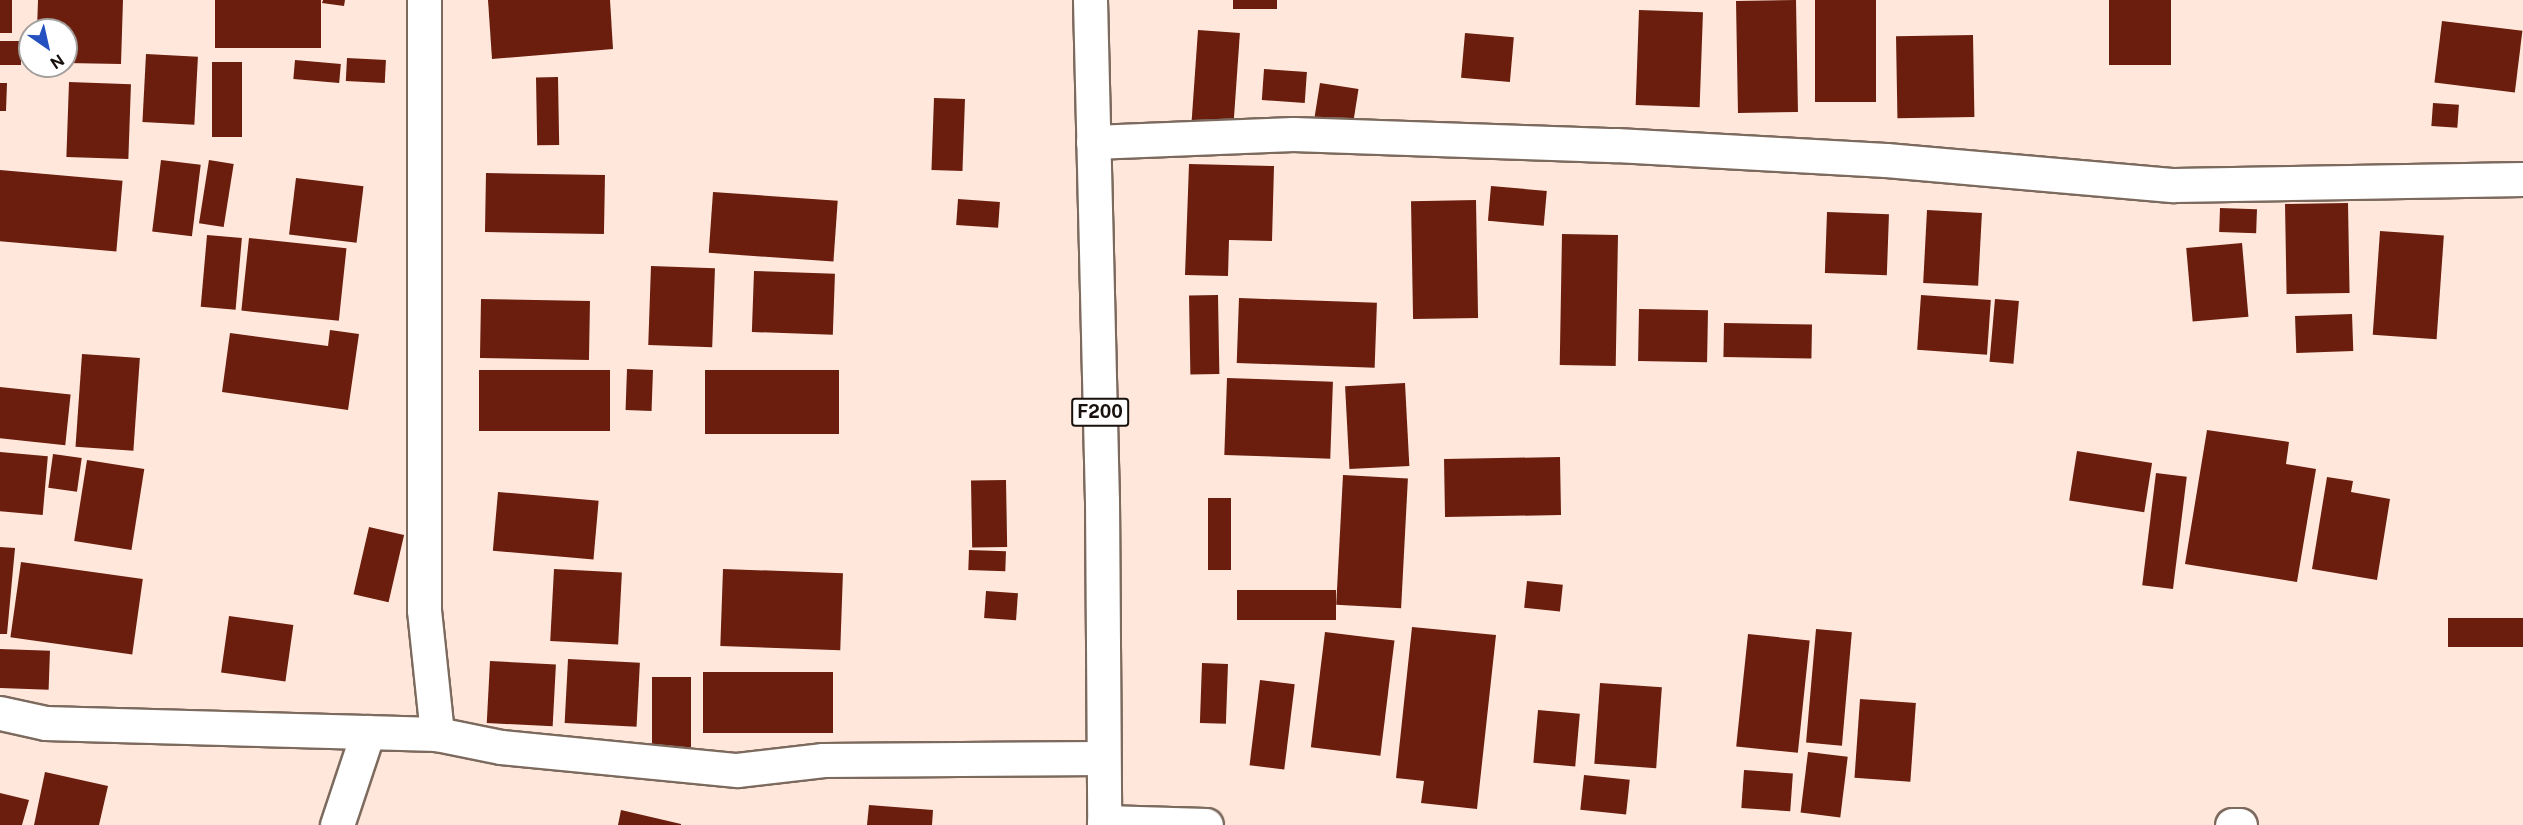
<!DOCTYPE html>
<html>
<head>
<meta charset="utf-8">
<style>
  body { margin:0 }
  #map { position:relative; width:2523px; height:825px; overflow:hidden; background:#ffe8db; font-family:"Public Sans",sans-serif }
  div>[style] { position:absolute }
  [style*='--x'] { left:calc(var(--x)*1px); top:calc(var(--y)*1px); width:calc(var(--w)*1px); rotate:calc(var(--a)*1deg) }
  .building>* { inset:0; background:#6b1e0e; transform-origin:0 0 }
  .roads { filter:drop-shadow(2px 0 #7d6a5e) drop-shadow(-2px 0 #7d6a5e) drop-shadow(0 2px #7d6a5e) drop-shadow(0 -2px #7d6a5e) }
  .minor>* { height:33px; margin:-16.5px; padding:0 16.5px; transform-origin:16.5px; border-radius:16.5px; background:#fff }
  .primary>* { height:33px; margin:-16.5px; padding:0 16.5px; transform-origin:16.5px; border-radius:16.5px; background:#fff }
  span { translate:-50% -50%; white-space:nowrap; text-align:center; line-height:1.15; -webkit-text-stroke:6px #fff; paint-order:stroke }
  .shield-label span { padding:2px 4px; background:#fff; border:2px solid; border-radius:4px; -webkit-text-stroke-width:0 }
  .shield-label { font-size:18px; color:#18110d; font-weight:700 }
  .north { position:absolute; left:18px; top:18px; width:60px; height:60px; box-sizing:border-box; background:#fff; border:2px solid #a3a09e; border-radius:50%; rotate:146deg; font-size:16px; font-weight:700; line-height:24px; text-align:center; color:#18110d }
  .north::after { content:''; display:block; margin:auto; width:21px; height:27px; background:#2551c0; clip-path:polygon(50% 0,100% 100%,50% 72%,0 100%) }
</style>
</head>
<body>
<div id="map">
  <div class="building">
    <div style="left:0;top:0;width:12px;height:33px"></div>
    <div style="clip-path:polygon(38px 0,123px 0,121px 64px,66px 63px,66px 30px,37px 30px)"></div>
    <div style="left:215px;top:0;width:106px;height:48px"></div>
    <div style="clip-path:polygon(323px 0,345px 0,344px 6px,322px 3px)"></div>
    <div style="clip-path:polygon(488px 0,610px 0,613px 49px,492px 59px)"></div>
    <div style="left:1233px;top:0;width:44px;height:9px"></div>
    <div style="left:1796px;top:0;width:112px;height:60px;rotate:89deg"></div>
    <div style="left:1815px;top:0;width:61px;height:102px"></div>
    <div style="left:2109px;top:0;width:62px;height:65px"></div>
    <div style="left:1639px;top:10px;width:64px;height:95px;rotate:2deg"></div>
    <div style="left:2442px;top:21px;width:81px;height:62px;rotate:7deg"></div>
    <div style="left:1198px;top:30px;width:42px;height:100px;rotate:4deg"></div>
    <div style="left:1465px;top:33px;width:49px;height:45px;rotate:5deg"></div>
    <div style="left:1973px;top:35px;width:82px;height:77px;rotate:89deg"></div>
    <div style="left:0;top:41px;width:21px;height:24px"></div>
    <div style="left:146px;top:54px;width:52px;height:68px;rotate:3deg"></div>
    <div style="left:347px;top:58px;width:39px;height:23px;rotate:3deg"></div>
    <div style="left:295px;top:60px;width:46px;height:19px;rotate:5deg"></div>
    <div style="left:212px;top:62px;width:30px;height:75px"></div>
    <div style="left:1264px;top:69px;width:43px;height:31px;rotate:4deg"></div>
    <div style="left:558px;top:77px;width:68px;height:22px;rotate:89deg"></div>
    <div style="left:69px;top:82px;width:62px;height:75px;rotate:2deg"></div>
    <div style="clip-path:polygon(0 83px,7px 83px,6px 111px,0 111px)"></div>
    <div style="left:1320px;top:83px;width:39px;height:36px;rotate:9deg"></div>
    <div style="left:934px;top:98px;width:31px;height:72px;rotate:2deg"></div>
    <div style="left:2433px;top:103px;width:26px;height:23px;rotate:4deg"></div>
    <div style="left:161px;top:160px;width:40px;height:72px;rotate:7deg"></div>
    <div style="left:209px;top:160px;width:25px;height:64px;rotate:9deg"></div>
    <div style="clip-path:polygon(1189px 164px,1274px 166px,1272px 241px,1229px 240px,1228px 276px,1185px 275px)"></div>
    <div style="left:0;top:170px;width:123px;height:71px;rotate:5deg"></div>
    <div style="left:486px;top:173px;width:119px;height:59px;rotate:1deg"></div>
    <div style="left:296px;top:178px;width:68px;height:57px;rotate:7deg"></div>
    <div style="left:1491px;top:186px;width:56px;height:35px;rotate:5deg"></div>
    <div style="left:713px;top:192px;width:125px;height:61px;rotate:4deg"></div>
    <div style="left:958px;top:199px;width:42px;height:26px;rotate:4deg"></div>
    <div style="left:1476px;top:200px;width:118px;height:65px;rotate:89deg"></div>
    <div style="left:2348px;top:203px;width:90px;height:63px;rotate:89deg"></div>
    <div style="left:2220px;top:208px;width:37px;height:24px;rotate:2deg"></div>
    <div style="left:1927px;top:210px;width:55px;height:73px;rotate:3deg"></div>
    <div style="left:1827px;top:212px;width:62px;height:61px;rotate:2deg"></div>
    <div style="left:2380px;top:231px;width:64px;height:104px;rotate:4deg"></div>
    <div style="left:1562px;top:234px;width:56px;height:131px;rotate:1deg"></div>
    <div style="left:207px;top:235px;width:35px;height:72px;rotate:5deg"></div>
    <div style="left:249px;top:238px;width:98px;height:73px;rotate:6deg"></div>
    <div style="left:2242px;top:243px;width:74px;height:56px;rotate:85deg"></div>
    <div style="left:651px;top:266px;width:64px;height:79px;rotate:2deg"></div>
    <div style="left:754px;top:271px;width:81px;height:61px;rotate:2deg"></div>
    <div style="left:1218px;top:295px;width:79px;height:29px;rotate:89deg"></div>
    <div style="left:1921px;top:295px;width:70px;height:55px;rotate:4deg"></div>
    <div style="left:1239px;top:298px;width:138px;height:65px;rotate:2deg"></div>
    <div style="left:481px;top:299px;width:109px;height:59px;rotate:1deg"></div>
    <div style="left:1995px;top:299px;width:24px;height:63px;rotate:5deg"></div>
    <div style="left:1639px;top:309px;width:69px;height:52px;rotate:1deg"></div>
    <div style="left:2352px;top:314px;width:37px;height:57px;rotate:88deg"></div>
    <div style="left:1724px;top:323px;width:88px;height:34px;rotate:1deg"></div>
    <div style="clip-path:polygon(330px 330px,359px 334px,348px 410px,222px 392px,230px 333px,328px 346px)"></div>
    <div style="left:82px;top:354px;width:58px;height:93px;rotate:4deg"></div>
    <div style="left:627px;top:369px;width:26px;height:41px;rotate:2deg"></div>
    <div style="left:479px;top:370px;width:131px;height:61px"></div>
    <div style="left:705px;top:370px;width:134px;height:64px"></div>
    <div style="left:1227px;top:378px;width:106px;height:77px;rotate:2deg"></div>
    <div style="left:1405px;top:383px;width:83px;height:60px;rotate:87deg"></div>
    <div style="left:0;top:387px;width:71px;height:51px;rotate:6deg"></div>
    <div style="clip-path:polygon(2207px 430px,2289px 442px,2286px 464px,2316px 469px,2297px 582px,2185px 564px)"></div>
    <div style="left:2077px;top:451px;width:76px;height:50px;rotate:9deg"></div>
    <div style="left:0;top:452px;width:48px;height:59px;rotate:5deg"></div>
    <div style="left:53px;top:454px;width:29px;height:34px;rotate:8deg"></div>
    <div style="left:1560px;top:457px;width:58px;height:116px;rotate:89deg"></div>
    <div style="left:87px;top:460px;width:58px;height:82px;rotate:9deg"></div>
    <div style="left:2156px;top:473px;width:31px;height:113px;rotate:7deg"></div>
    <div style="left:1343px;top:475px;width:65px;height:130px;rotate:3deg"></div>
    <div style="clip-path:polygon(2327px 477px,2353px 481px,2351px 492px,2390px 499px,2377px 580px,2312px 569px)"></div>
    <div style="left:1006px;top:480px;width:67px;height:35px;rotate:89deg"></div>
    <div style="left:498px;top:492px;width:101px;height:59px;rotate:5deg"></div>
    <div style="left:1208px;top:498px;width:23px;height:72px"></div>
    <div style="left:369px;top:527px;width:36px;height:69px;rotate:13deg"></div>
    <div style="clip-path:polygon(0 547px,15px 548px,7px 634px,0 634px)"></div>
    <div style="left:969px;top:550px;width:37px;height:20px;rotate:2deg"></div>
    <div style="left:21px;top:562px;width:123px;height:76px;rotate:8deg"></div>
    <div style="left:554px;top:569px;width:68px;height:72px;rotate:3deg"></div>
    <div style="left:723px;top:569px;width:120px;height:77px;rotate:2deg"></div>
    <div style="left:1527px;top:581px;width:36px;height:27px;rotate:6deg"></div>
    <div style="left:1336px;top:590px;width:30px;height:99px;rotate:90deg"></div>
    <div style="left:986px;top:591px;width:32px;height:27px;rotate:4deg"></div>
    <div style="left:229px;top:616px;width:65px;height:57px;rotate:8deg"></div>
    <div style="left:2523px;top:618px;width:29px;height:75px;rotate:90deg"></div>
    <div style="clip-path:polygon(1412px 627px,1496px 635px,1477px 809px,1421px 803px,1424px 781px,1396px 778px)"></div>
    <div style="left:1816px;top:629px;width:36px;height:114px;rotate:5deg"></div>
    <div style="left:1325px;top:632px;width:70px;height:116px;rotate:7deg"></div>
    <div style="left:1748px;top:634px;width:62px;height:113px;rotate:6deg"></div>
    <div style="left:0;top:649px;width:50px;height:39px;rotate:2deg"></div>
    <div style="left:568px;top:659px;width:72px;height:64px;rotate:3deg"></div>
    <div style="left:490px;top:661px;width:66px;height:62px;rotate:3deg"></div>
    <div style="left:1202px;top:663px;width:26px;height:60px;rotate:2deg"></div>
    <div style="left:703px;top:672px;width:130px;height:61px"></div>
    <div style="left:652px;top:677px;width:39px;height:71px"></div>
    <div style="left:1260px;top:680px;width:35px;height:86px;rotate:7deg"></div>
    <div style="left:1600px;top:683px;width:62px;height:81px;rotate:4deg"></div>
    <div style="left:1860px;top:699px;width:56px;height:79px;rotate:4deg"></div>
    <div style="left:1538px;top:710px;width:42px;height:53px;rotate:5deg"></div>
    <div style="left:1808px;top:752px;width:40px;height:61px;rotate:7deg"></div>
    <div style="left:1744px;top:770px;width:49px;height:38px;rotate:4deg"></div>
    <div style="clip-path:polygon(45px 772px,108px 786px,99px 825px,34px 825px)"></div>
    <div style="left:1584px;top:775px;width:46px;height:35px;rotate:6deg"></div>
    <div style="clip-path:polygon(0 793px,29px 800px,22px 825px,0 825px)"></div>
    <div style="clip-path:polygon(869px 805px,933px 810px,932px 825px,867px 825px)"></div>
    <div style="clip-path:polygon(621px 810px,681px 824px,681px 825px,618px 825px)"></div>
  </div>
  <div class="roads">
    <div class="minor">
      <div style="--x:424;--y:0;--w:610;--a:90"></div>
      <div style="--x:424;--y:610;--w:125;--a:84"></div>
      <div style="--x:1093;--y:142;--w:200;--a:-2.3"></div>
      <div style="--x:1293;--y:134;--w:323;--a:2"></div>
      <div style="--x:1616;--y:145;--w:270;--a:3.2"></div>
      <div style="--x:1886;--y:160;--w:289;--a:5"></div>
      <div style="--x:2174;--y:185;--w:349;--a:-1"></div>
      <div style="--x:0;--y:713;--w:46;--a:12.5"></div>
      <div style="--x:45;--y:723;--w:392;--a:1.6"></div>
      <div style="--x:437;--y:734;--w:65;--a:11.5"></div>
      <div style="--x:501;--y:747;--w:237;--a:5.6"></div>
      <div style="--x:737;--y:770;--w:87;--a:-6.6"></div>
      <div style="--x:823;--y:760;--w:279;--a:-0.4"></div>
      <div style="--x:1104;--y:822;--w:102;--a:1.7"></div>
      <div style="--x:337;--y:825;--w:98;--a:-71.6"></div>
      <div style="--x:2232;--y:825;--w:8;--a:0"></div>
    </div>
    <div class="primary">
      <div style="--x:1090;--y:0;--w:500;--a:88.63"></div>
      <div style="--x:1102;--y:500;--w:325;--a:89.6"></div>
    </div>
  </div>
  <div class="shield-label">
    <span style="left:1100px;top:412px">F200</span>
  </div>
  <div class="north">N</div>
</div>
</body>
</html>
